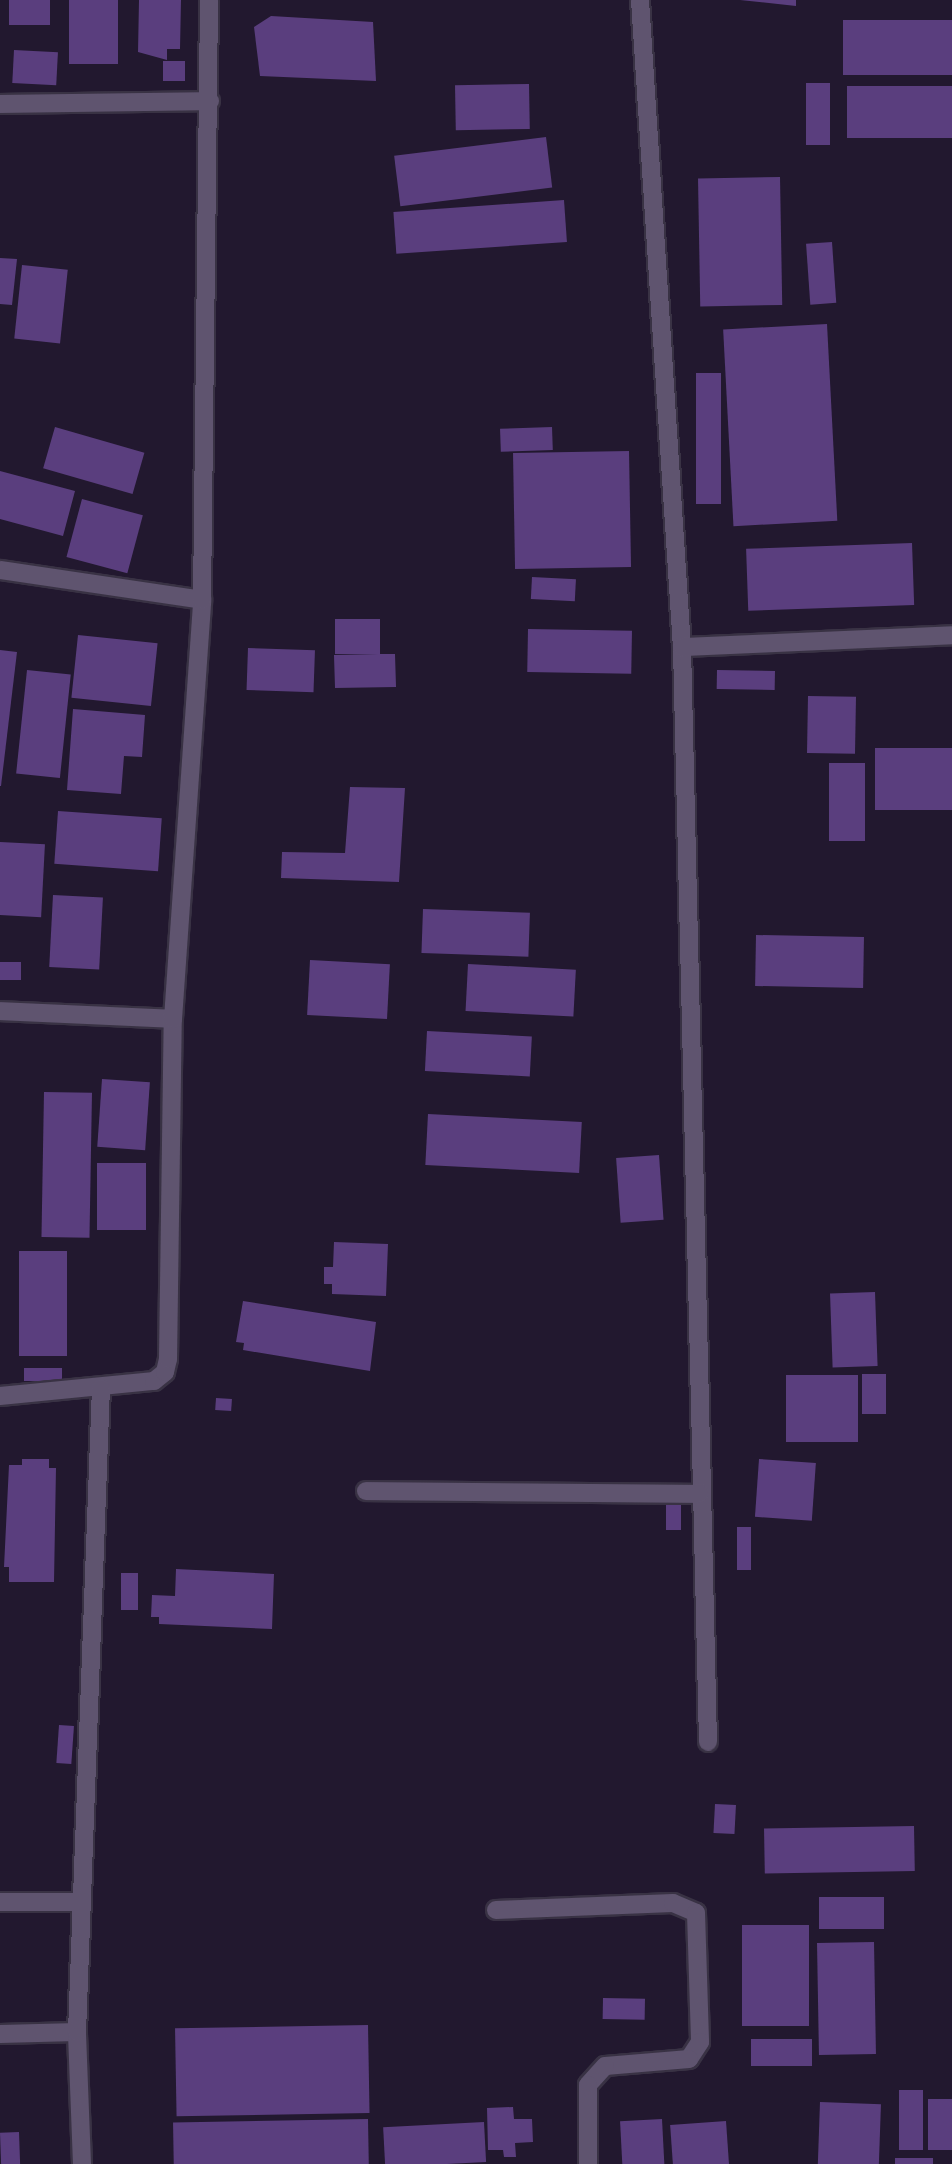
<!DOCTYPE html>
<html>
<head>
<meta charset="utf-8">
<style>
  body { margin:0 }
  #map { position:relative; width:952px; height:2164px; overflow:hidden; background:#22182f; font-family:"Zilla Slab",serif }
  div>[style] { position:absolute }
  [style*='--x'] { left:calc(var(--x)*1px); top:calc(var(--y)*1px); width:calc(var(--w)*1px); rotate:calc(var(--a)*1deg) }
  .building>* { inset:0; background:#5a3e7e; transform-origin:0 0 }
  .roads { filter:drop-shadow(2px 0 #393244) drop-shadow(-2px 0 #393244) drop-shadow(0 2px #393244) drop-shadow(0 -2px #393244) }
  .street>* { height:18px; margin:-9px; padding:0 9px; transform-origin:9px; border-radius:9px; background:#5f546f }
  span { translate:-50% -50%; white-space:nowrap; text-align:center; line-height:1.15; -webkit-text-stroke:5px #180f25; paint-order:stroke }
</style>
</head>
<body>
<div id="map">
  <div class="building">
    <div style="left:9px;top:0;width:41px;height:25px"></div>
    <div style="left:69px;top:0;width:49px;height:64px"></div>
    <div style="clip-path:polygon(139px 0,181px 0,180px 49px,167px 49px,167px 60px,138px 52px)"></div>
    <div style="clip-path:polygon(740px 0,796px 0,796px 6px)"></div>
    <div style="clip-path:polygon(271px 16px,373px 22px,376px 81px,260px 76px,254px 27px)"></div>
    <div style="left:952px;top:20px;width:55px;height:109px;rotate:90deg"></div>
    <div style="left:14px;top:50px;width:44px;height:33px;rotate:3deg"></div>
    <div style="left:185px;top:61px;width:20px;height:22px;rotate:90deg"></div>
    <div style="left:806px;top:83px;width:24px;height:62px"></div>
    <div style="left:529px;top:84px;width:45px;height:74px;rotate:89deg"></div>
    <div style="left:952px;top:86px;width:52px;height:105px;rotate:90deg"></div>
    <div style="left:546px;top:137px;width:51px;height:153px;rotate:83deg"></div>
    <div style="left:780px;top:177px;width:128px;height:82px;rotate:89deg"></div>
    <div style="left:564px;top:200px;width:42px;height:171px;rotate:86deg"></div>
    <div style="left:832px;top:242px;width:61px;height:26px;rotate:86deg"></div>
    <div style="clip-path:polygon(0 258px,17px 259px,12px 305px,0 304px)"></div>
    <div style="left:22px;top:265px;width:46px;height:74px;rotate:6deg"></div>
    <div style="left:827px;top:324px;width:197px;height:104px;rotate:87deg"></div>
    <div style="left:696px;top:373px;width:25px;height:131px"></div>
    <div style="left:55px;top:427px;width:93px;height:43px;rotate:16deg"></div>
    <div style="left:552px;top:427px;width:23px;height:52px;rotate:88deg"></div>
    <div style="left:629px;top:451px;width:116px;height:116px;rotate:89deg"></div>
    <div style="clip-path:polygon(0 471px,75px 491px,63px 536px,0 519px)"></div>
    <div style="left:82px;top:499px;width:63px;height:60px;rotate:15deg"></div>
    <div style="left:912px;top:543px;width:62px;height:166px;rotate:88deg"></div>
    <div style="left:532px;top:577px;width:44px;height:22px;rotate:3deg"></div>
    <div style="left:335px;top:619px;width:45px;height:35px"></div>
    <div style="left:528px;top:629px;width:104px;height:43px;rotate:1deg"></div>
    <div style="left:78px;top:635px;width:80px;height:63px;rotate:6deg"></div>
    <div style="left:248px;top:648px;width:67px;height:42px;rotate:2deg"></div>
    <div style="clip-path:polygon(0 650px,17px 652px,1px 786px,0 786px)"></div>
    <div style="clip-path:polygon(378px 654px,395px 654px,396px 687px,335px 688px,334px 655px)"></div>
    <div style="left:27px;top:670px;width:44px;height:104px;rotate:6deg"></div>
    <div style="left:717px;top:670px;width:58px;height:19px;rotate:1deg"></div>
    <div style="left:808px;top:696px;width:48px;height:57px;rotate:1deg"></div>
    <div style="clip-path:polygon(73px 709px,145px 715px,142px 757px,124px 756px,121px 794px,67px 790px)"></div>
    <div style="left:952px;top:748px;width:62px;height:77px;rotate:90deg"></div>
    <div style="left:829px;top:763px;width:36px;height:78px"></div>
    <div style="clip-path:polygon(350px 787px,405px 788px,399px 882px,281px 878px,282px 852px,345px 853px)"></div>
    <div style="left:58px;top:811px;width:104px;height:53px;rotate:4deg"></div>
    <div style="left:0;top:842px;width:45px;height:73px;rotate:3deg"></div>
    <div style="left:53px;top:895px;width:50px;height:72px;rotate:3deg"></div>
    <div style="left:423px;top:909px;width:107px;height:44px;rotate:2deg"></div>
    <div style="left:756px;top:935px;width:108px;height:51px;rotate:1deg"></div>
    <div style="left:310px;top:960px;width:80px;height:55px;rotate:3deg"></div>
    <div style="left:0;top:962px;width:21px;height:18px"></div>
    <div style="left:468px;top:964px;width:108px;height:47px;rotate:3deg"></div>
    <div style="left:427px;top:1031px;width:105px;height:40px;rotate:3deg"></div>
    <div style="left:102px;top:1079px;width:48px;height:68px;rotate:4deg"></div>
    <div style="left:44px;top:1092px;width:48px;height:145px;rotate:1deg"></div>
    <div style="left:428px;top:1114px;width:154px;height:51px;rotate:3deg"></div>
    <div style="left:659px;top:1155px;width:65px;height:43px;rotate:86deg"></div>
    <div style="left:97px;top:1163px;width:49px;height:67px"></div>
    <div style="clip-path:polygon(334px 1242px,388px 1244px,386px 1296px,332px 1294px,332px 1284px,324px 1284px,324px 1267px,333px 1267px)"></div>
    <div style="left:19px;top:1251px;width:48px;height:105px"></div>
    <div style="left:875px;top:1292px;width:74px;height:45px;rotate:88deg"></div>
    <div style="clip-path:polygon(243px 1301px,376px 1322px,370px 1371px,243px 1350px,244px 1343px,236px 1342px)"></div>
    <div style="left:62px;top:1368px;width:13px;height:38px;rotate:90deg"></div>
    <div style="left:862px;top:1374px;width:24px;height:40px"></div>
    <div style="left:858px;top:1375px;width:67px;height:72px;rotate:90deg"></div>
    <div style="left:216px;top:1398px;width:16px;height:12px;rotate:4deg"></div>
    <div style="clip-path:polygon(22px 1459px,49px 1459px,49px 1468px,56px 1468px,54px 1582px,9px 1582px,9px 1567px,4px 1567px,9px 1465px,22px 1465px)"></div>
    <div style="left:759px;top:1459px;width:57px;height:58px;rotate:4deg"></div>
    <div style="left:666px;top:1500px;width:15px;height:30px"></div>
    <div style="left:737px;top:1527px;width:14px;height:43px"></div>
    <div style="clip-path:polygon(176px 1569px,274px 1574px,272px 1629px,159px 1624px,159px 1617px,151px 1617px,152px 1595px,175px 1596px)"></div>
    <div style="left:121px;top:1573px;width:17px;height:37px"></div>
    <div style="left:59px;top:1725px;width:15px;height:38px;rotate:4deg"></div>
    <div style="left:715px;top:1804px;width:21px;height:29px;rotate:3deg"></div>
    <div style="left:914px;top:1826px;width:45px;height:150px;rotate:89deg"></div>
    <div style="left:819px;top:1897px;width:65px;height:32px"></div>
    <div style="left:742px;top:1925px;width:67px;height:101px"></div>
    <div style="left:874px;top:1942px;width:112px;height:57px;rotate:89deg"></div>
    <div style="left:603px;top:1998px;width:42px;height:21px;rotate:1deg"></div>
    <div style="left:368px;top:2025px;width:88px;height:193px;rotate:89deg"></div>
    <div style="left:812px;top:2039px;width:27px;height:61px;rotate:90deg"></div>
    <div style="left:899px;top:2090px;width:24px;height:60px"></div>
    <div style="left:928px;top:2099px;width:24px;height:51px"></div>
    <div style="left:820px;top:2102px;width:61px;height:62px;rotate:2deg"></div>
    <div style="clip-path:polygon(513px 2107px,514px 2119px,532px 2119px,533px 2142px,515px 2143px,516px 2157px,504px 2157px,503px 2150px,488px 2150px,487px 2108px)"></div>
    <div style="left:368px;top:2119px;width:45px;height:195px;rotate:89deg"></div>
    <div style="left:662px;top:2119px;width:45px;height:42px;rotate:87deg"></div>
    <div style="left:726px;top:2121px;width:43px;height:56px;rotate:86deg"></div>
    <div style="left:484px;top:2122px;width:40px;height:101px;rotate:87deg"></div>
    <div style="left:19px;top:2132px;width:32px;height:19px;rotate:88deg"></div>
    <div style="left:895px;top:2158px;width:38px;height:6px"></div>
  </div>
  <div class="roads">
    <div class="street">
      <div style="--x:640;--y:0;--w:648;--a:86.29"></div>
      <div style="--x:682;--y:647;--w:1095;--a:88.64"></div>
      <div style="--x:0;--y:104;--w:210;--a:-0.8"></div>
      <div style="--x:0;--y:570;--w:204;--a:8.4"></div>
      <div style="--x:682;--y:647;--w:270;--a:-2.5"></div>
      <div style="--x:0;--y:1011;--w:173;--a:2.6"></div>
      <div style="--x:0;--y:1396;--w:155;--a:-5.6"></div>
      <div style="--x:154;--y:1381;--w:14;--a:-39"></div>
      <div style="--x:165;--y:1372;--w:13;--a:-77"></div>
      <div style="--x:168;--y:1359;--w:340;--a:-89.2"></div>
      <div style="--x:173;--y:1019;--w:420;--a:-86"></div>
      <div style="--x:202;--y:600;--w:600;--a:-89.33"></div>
      <div style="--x:366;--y:1491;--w:333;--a:0.5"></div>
      <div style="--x:0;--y:1902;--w:82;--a:0"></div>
      <div style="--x:496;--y:1910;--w:177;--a:-2.3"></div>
      <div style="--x:673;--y:1903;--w:25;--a:23"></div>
      <div style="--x:696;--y:1913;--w:129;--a:88.2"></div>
      <div style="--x:700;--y:2042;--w:20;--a:123"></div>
      <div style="--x:689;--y:2059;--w:84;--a:175.2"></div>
      <div style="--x:605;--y:2066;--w:25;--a:132"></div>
      <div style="--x:588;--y:2085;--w:79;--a:90"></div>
      <div style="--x:0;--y:2034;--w:77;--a:-1.5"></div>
      <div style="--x:82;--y:2164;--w:132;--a:-92.2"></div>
      <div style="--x:77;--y:2032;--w:644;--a:-87.87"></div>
    </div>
  </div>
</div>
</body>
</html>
